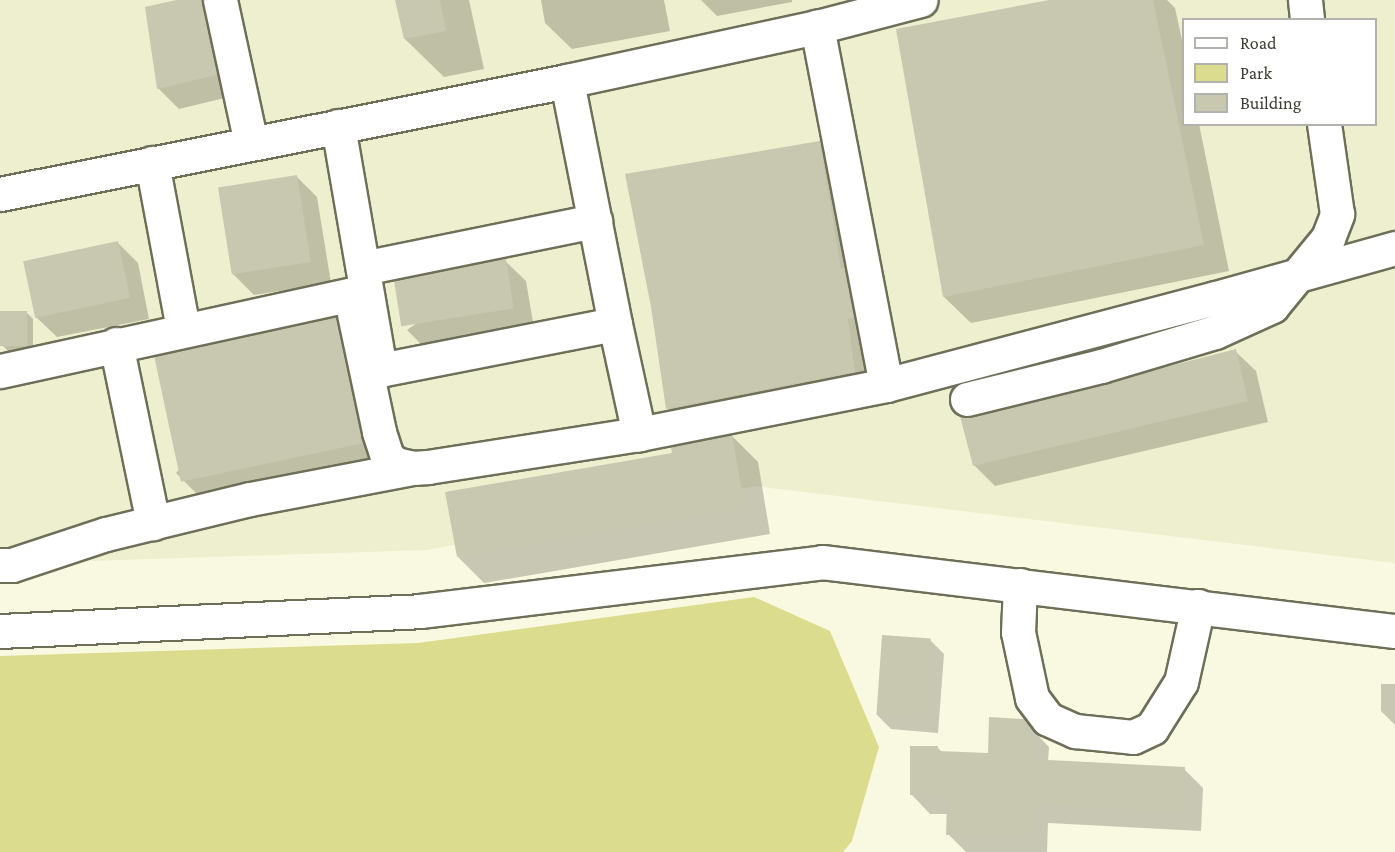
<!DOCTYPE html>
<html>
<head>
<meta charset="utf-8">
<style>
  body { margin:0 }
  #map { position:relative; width:1395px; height:852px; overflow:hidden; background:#f9f9e1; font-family:"Crimson Pro",serif }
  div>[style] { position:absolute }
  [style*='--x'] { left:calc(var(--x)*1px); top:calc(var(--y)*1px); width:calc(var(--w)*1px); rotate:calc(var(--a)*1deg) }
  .built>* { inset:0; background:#eeefcf }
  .green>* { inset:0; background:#dcdc8e }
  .shadow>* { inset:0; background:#0003 }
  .building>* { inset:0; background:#c8c8b1; transform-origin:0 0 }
  .roads { filter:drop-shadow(2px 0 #6e6f59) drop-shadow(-2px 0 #6e6f59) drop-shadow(0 2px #6e6f59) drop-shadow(0 -2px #6e6f59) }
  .minor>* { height:33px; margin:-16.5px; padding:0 16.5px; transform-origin:16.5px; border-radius:16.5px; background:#fff }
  span { translate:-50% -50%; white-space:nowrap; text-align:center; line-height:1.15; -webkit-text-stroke:4.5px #fff; paint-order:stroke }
  .legend { position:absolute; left:1182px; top:18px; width:195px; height:108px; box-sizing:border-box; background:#fff; border:2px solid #b1b1ad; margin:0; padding:8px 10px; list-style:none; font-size:18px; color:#3c3c33 }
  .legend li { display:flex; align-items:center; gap:12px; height:30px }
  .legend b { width:30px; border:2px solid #b1b1ad }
</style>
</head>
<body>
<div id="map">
  <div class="built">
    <div style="clip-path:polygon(evenodd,0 0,1395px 0,1395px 563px,754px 486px,668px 505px,427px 550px,0 564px,0 0,1184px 20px,1376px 20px,1376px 124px,1184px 124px,1184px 20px)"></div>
  </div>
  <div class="green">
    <div style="clip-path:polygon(754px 597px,830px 631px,879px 747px,852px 841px,843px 852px,0 852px,0 656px,418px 643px)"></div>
  </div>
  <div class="shadow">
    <div style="clip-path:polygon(183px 0,206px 0,237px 95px,179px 109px,158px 88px)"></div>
    <div style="clip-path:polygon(397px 0,469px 0,484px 69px,444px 77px,405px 39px)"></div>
    <div style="clip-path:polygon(541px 0,664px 0,670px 31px,572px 49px,545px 23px)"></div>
    <div style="clip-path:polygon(701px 0,792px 0,792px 2px,717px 16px)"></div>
    <div style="clip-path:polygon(1057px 0,1167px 0,1175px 8px,1184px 49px,1184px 124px,1199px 124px,1229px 271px,971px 323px,944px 297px)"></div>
    <div style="clip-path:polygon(819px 142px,842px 165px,877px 395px,690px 432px,668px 409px,652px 307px)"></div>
    <div style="clip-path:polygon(297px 177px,317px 197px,331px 283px,254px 295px,233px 274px)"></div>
    <div style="clip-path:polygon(117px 242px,138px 263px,149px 319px,57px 337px,36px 317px)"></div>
    <div style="clip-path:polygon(505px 261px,526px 281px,534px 328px,428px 351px,407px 330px)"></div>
    <div style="clip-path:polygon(26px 312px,33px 319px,33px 352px,9px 352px,2px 345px)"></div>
    <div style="clip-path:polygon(335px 319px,361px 345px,388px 469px,202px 499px,176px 473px)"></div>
    <div style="clip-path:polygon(1235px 351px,1256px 371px,1268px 422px,995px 486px,974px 465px,972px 419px)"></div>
    <div style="clip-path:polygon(732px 436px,758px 462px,770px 534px,484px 583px,458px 557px,674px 454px)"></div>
    <div style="clip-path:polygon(930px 640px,944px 654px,938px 733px,891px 729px,877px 715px)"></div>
    <div style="clip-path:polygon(1381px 684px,1395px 684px,1395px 725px,1381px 711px)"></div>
    <div style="clip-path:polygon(1023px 720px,1049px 747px,1048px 762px,1184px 769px,1203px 788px,1201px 831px,1048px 823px,1047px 852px,966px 852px,948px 834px,948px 814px,930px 814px,911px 794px,938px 748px,943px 753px,989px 755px)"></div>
  </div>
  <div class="building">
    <div style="clip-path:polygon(176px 0,202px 0,217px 75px,157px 89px,145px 7px)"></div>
    <div style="clip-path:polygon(395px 0,440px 0,446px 31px,404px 39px)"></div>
    <div style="clip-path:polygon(1049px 0,1153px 0,1204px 245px,943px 297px,896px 29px)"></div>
    <div style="clip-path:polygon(820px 141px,841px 269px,844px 268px,854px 318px,848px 319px,855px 372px,666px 409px,651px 307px,625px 174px)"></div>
    <div style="left:297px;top:175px;width:88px;height:80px;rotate:81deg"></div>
    <div style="left:118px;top:241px;width:58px;height:97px;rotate:78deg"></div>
    <div style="left:506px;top:259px;width:50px;height:114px;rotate:81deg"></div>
    <div style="left:0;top:311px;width:27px;height:35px"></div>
    <div style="left:336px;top:317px;width:129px;height:186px;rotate:78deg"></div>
    <div style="clip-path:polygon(1236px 349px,1248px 401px,973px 466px,960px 416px,971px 417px)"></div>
    <div style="clip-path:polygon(732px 435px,745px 508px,457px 557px,445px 492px,672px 453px,671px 447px)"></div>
    <div style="left:882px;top:635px;width:49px;height:80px;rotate:4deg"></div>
    <div style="clip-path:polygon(989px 717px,1024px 719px,1030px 727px,1029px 759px,1185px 767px,1182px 813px,1030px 804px,1029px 835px,946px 835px,947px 801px,941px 801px,941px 796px,910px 795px,910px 746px,938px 746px,938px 751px,988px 753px)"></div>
  </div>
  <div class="roads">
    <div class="minor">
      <div style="--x:220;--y:0;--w:146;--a:77.8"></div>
      <div style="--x:1305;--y:0;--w:20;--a:84"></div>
      <div style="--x:338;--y:126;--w:248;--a:80.2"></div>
      <div style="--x:380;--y:370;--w:239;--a:-11.1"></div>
      <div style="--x:615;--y:324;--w:248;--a:-101.2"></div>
      <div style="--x:152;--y:163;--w:169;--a:79.4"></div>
      <div style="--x:0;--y:194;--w:578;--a:-11.27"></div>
      <div style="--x:567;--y:81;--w:256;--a:-12.2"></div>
      <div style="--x:817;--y:27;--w:107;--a:-14.6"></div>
      <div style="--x:363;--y:268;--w:237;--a:-11.5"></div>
      <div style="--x:615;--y:324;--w:113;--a:77.7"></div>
      <div style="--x:639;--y:434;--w:252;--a:-11.2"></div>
      <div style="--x:886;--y:385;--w:365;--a:-100.9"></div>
      <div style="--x:116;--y:344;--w:183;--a:78.3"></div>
      <div style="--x:0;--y:371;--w:358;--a:-12.3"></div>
      <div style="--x:350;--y:295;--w:140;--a:78"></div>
      <div style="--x:379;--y:432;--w:26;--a:72"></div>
      <div style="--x:387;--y:457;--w:11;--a:38"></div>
      <div style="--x:396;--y:464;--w:17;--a:13"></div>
      <div style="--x:413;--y:468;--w:15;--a:-4"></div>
      <div style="--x:428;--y:467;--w:214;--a:-8.9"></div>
      <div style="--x:886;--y:385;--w:341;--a:-14.8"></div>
      <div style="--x:1216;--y:298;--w:186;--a:-15.6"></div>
      <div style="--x:967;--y:399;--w:138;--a:-13.8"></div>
      <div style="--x:1101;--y:366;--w:119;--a:-16.6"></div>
      <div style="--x:1215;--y:332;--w:63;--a:-24.5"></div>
      <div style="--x:1272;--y:306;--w:88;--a:-50.5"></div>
      <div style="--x:1328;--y:238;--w:26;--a:-69"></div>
      <div style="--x:1337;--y:214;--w:91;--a:-98.2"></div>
      <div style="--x:0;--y:565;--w:12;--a:0"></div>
      <div style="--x:12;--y:565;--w:99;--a:-18.3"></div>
      <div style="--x:106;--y:534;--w:148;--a:-13.7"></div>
      <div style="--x:250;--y:499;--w:166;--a:-10.8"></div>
      <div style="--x:1020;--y:585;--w:47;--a:92.4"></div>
      <div style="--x:1018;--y:632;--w:67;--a:78"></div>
      <div style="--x:1032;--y:698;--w:26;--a:53"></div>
      <div style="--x:1048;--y:719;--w:30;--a:24"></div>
      <div style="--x:1075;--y:731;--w:58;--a:5.9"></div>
      <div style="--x:1133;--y:737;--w:21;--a:-25"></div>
      <div style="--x:1152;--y:728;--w:54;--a:-57.8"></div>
      <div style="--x:1181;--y:682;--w:78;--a:-77.4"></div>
      <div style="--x:0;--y:631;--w:420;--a:-2.7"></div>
      <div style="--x:420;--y:611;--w:405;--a:-6.9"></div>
      <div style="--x:822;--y:562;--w:577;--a:6.87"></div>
    </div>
  </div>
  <ul class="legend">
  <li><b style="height:8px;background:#fff"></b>Road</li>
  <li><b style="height:16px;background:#dcdc8e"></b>Park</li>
  <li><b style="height:16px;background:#c8c8b1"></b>Building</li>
  </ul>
</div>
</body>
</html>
